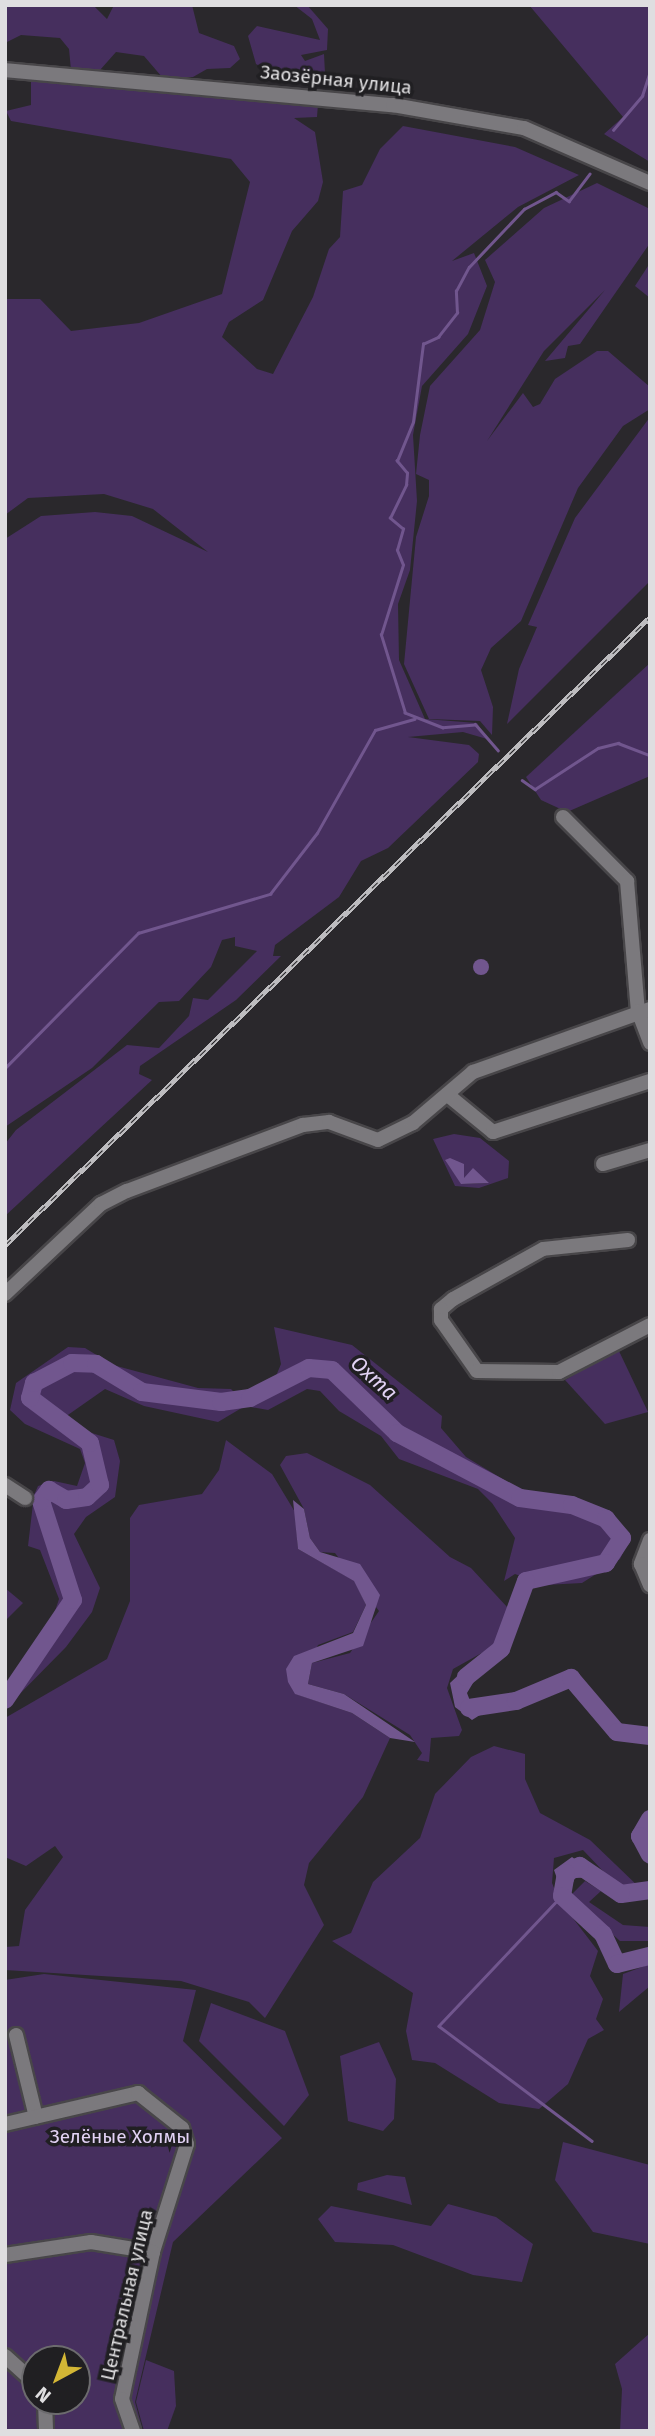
<!DOCTYPE html>
<html>
<head>
<meta charset="utf-8">
<style>
  body { margin:0 }
  #map { position:relative; width:655px; height:2436px; overflow:hidden; background:#2a282c; font-family:"Fira Sans",sans-serif }
  div>[style] { position:absolute }
  [style*='--x'] { left:calc(var(--x)*1px); top:calc(var(--y)*1px); width:calc(var(--w)*1px); rotate:calc(var(--a)*1deg) }
  .green>* { inset:0; background:#462f5e }
  .water>* { inset:0; background:#71568e }
  .round { border-radius:50% }
  .stream>* { height:2.5px; margin:-1.25px; padding:0 1.25px; transform-origin:1.25px; border-radius:1.25px; background:#71568e }
  .river>* { height:18px; margin:-9px; padding:0 9px; transform-origin:9px; border-radius:9px; background:#71568e }
  .roads { filter:drop-shadow(2px 0 #484649) drop-shadow(-2px 0 #484649) drop-shadow(0 2px #484649) drop-shadow(0 -2px #484649) }
  .minor>* { height:14px; margin:-7px; padding:0 7px; transform-origin:7px; border-radius:7px; background:#7b797d }
  .rail>* { height:5px; margin-top:-2.5px; transform-origin:0; background:repeating-linear-gradient(90deg,#201f22 0 8px,#bdbcbf 0 16px); box-sizing:border-box; border-block:2px solid #bdbcbf }
  span { translate:-50% -50%; white-space:nowrap; text-align:center; line-height:1.15; -webkit-text-stroke:7px #201f22; paint-order:stroke }
  .street-label { font-size:19px; color:#dfdee0 }
  .park-label { font-size:19px; color:#e2d2f4 }
  .water-label { font-size:21px; color:#e2d3f5; font-style:italic }
  .frame { position:absolute; inset:0; border:7px solid #dfdee0; pointer-events:none }
  .north { position:absolute; left:21px; top:2345px; width:70px; height:70px; box-sizing:border-box; background:#201f22; border:2px solid #6c6b6e; border-radius:50%; rotate:221deg; font-size:19px; font-weight:700; line-height:28px; text-align:center; color:#dfdee0 }
  .north::after { content:''; display:block; margin:auto; width:24px; height:32px; background:#d3b635; clip-path:polygon(50% 0,100% 100%,50% 72%,0 100%) }
</style>
</head>
<body>
<div id="map">
  <div class="green">
    <div style="clip-path:polygon(5px 5px,93px 5px,107px 19px,114px 5px,192px 5px,199px 33px,234px 46px,240px 59px,230px 68px,207px 69px,193px 77px,162px 77px,144px 56px,116px 52px,100px 70px,71px 70px,69px 49px,60px 38px,21px 35px,5px 43px)"></div>
    <div style="clip-path:polygon(294px 5px,307px 5px,328px 29px,327px 50px,301px 55px,305px 61px,324px 54px,325px 73px,268px 71px,256px 64px,248px 36px,257px 26px,320px 40px,312px 19px)"></div>
    <div style="clip-path:polygon(529px 5px,650px 5px,650px 162px,604px 134px,623px 117px)"></div>
    <div style="clip-path:polygon(31px 80px,318px 104px,317px 117px,294px 118px,315px 132px,323px 182px,318px 201px,292px 231px,263px 300px,229px 322px,222px 337px,257px 369px,273px 374px,313px 297px,329px 249px,340px 237px,343px 191px,362px 185px,380px 149px,403px 126px,515px 147px,579px 175px,518px 207px,452px 261px,474px 253px,487px 286px,468px 334px,422px 386px,413px 435px,417px 501px,410px 570px,398px 604px,399px 660px,425px 719px,477px 723px,487px 739px,463px 732px,408px 737px,469px 745px,479px 754px,478px 762px,388px 848px,361px 861px,339px 897px,275px 945px,273px 956px,281px 956px,236px 1000px,140px 1066px,139px 1074px,152px 1080px,5px 1216px,5px 1144px,16px 1130px,127px 1045px,159px 1048px,189px 1016px,193px 998px,208px 1000px,257px 951px,235px 946px,235px 937px,222px 940px,211px 967px,179px 1001px,159px 1002px,92px 1068px,5px 1127px,5px 539px,41px 516px,95px 512px,132px 516px,208px 552px,153px 509px,104px 494px,28px 498px,5px 515px,5px 299px,40px 299px,71px 331px,139px 323px,222px 294px,250px 182px,231px 159px,11px 121px,6px 111px,31px 105px)"></div>
    <div style="clip-path:polygon(597px 183px,650px 209px,650px 243px,580px 344px,568px 346px,565px 358px,545px 361px,605px 290px,544px 351px,487px 441px,523px 393px,533px 407px,540px 404px,555px 379px,597px 351px,608px 351px,650px 387px,650px 409px,623px 426px,578px 488px,521px 621px,491px 648px,481px 670px,493px 707px,492px 735px,480px 721px,429px 719px,404px 664px,416px 537px,429px 496px,429px 480px,416px 474px,420px 435px,430px 386px,480px 330px,495px 282px,485px 260px,544px 208px)"></div>
    <div style="clip-path:polygon(650px 263px,650px 298px,635px 286px)"></div>
    <div style="clip-path:polygon(650px 417px,650px 581px,507px 724px,519px 669px,537px 627px,528px 625px,575px 518px)"></div>
    <div style="clip-path:polygon(650px 663px,650px 776px,567px 812px,541px 800px,526px 777px)"></div>
    <div style="clip-path:polygon(evenodd,454px 1134px,480px 1138px,509px 1161px,508px 1178px,479px 1188px,455px 1186px,433px 1139px,454px 1134px,445px 1160px,464px 1179px,473px 1169px,488px 1183px,462px 1184px,445px 1160px)"></div>
    <div style="clip-path:polygon(274px 1327px,352px 1345px,442px 1416px,441px 1428px,466px 1457px,521px 1490px,611px 1511px,627px 1544px,620px 1559px,582px 1583px,545px 1585px,515px 1574px,504px 1581px,515px 1538px,492px 1503px,478px 1489px,399px 1459px,381px 1436px,339px 1411px,320px 1391px,307px 1389px,268px 1410px,245px 1406px,218px 1422px,144px 1406px,105px 1389px,65px 1417px,76px 1428px,114px 1440px,120px 1461px,115px 1497px,86px 1517px,74px 1534px,100px 1588px,92px 1612px,66px 1647px,5px 1709px,5px 1688px,50px 1626px,59px 1599px,40px 1550px,28px 1546px,34px 1495px,38px 1486px,54px 1481px,77px 1486px,85px 1463px,80px 1449px,25px 1424px,10px 1410px,16px 1383px,68px 1347px,85px 1348px,113px 1365px,198px 1388px,231px 1389px,241px 1399px,276px 1376px,281px 1364px)"></div>
    <div style="clip-path:polygon(618px 1349px,648px 1412px,605px 1424px,565px 1380px)"></div>
    <div style="clip-path:polygon(226px 1440px,272px 1474px,295px 1512px,298px 1549px,355px 1581px,366px 1605px,353px 1632px,318px 1645px,296px 1694px,352px 1713px,390px 1738px,363px 1797px,309px 1863px,304px 1885px,324px 1925px,265px 2018px,249px 2002px,181px 1981px,5px 1970px,5px 1947px,19px 1946px,25px 1910px,63px 1857px,55px 1846px,26px 1866px,5px 1857px,5px 1718px,107px 1659px,130px 1601px,130px 1518px,139px 1505px,202px 1494px,219px 1470px)"></div>
    <div style="clip-path:polygon(307px 1453px,370px 1485px,450px 1557px,471px 1568px,508px 1608px,508px 1626px,496px 1645px,453px 1669px,447px 1688px,462px 1730px,459px 1736px,431px 1738px,429px 1762px,417px 1760px,422px 1753px,410px 1735px,344px 1694px,308px 1684px,312px 1663px,350px 1653px,379px 1611px,335px 1553px,320px 1552px,310px 1538px,304px 1509px,280px 1465px,286px 1456px)"></div>
    <div style="clip-path:polygon(5px 1588px,23px 1603px,5px 1621px)"></div>
    <div style="clip-path:polygon(494px 1746px,525px 1754px,525px 1779px,540px 1813px,590px 1840px,640px 1888px,638px 1894px,620px 1889px,583px 1850px,554px 1858px,552px 1883px,559px 1900px,598px 1951px,590px 1976px,603px 1999px,596px 2019px,604px 2030px,588px 2039px,568px 2084px,539px 2109px,499px 2103px,435px 2063px,412px 2060px,406px 2031px,413px 1993px,332px 1941px,351px 1933px,373px 1882px,420px 1838px,435px 1794px,471px 1757px)"></div>
    <div style="clip-path:polygon(585px 1881px,601px 1891px,589px 1902px,623px 1925px,650px 1927px,650px 1941px,620px 1941px,580px 1905px,572px 1894px)"></div>
    <div style="clip-path:polygon(650px 1964px,650px 1986px,619px 2012px,623px 1974px)"></div>
    <div style="clip-path:polygon(evenodd,44px 1974px,196px 1990px,183px 2041px,282px 2138px,173px 2242px,135px 2402px,143px 2431px,5px 2431px,5px 1980px,44px 1974px,35px 2359px,77px 2359px,77px 2401px,35px 2401px,35px 2359px)"></div>
    <div style="clip-path:polygon(211px 2003px,285px 2031px,309px 2095px,284px 2126px,199px 2041px)"></div>
    <div style="clip-path:polygon(379px 2042px,396px 2079px,394px 2119px,383px 2131px,348px 2121px,340px 2056px)"></div>
    <div style="clip-path:polygon(563px 2142px,650px 2165px,650px 2244px,593px 2232px,555px 2180px)"></div>
    <div style="clip-path:polygon(387px 2175px,405px 2177px,412px 2205px,357px 2190px,358px 2183px)"></div>
    <div style="clip-path:polygon(448px 2204px,496px 2217px,533px 2244px,522px 2282px,473px 2275px,393px 2245px,335px 2242px,318px 2219px,331px 2206px,431px 2226px)"></div>
    <div style="clip-path:polygon(650px 2333px,650px 2431px,620px 2431px,622px 2389px,615px 2364px)"></div>
    <div style="clip-path:polygon(146px 2360px,174px 2371px,176px 2406px,167px 2431px,144px 2431px,136px 2402px)"></div>
  </div>
  <div class="water">
    <div class="round" style="left:473px;top:959px;width:16px;height:16px"></div>
    <div style="clip-path:polygon(450px 1158px,464px 1164px,464px 1178px,473px 1168px,489px 1183px,461px 1184px,445px 1160px)"></div>
    <div style="clip-path:polygon(293px 1500px,304px 1509px,310px 1538px,320px 1552px,360px 1564px,380px 1595px,363px 1646px,312px 1663px,308px 1684px,344px 1694px,415px 1742px,390px 1738px,352px 1713px,295px 1694px,288px 1682px,286px 1669px,294px 1656px,353px 1633px,366px 1605px,354px 1581px,298px 1549px)"></div>
    <div style="clip-path:polygon(485px 1663px,467px 1693px,472px 1706px,491px 1708px,472px 1720px,455px 1707px,450px 1683px,467px 1667px)"></div>
    <div style="clip-path:polygon(572px 1857px,599px 1877px,575px 1878px,565px 1901px,554px 1870px)"></div>
  </div>
  <div class="stream">
    <div style="--x:613;--y:130;--w:45;--a:-49.5"></div>
    <div style="--x:642;--y:96;--w:25;--a:-72"></div>
    <div style="--x:498;--y:751;--w:35;--a:-131"></div>
    <div style="--x:475;--y:725;--w:32;--a:175"></div>
    <div style="--x:443;--y:728;--w:41;--a:-158.5"></div>
    <div style="--x:405;--y:713;--w:82;--a:-107.1"></div>
    <div style="--x:381;--y:635;--w:73;--a:-72.6"></div>
    <div style="--x:403;--y:565;--w:16;--a:-112"></div>
    <div style="--x:397;--y:550;--w:22;--a:-74"></div>
    <div style="--x:403;--y:529;--w:17;--a:-140"></div>
    <div style="--x:390;--y:518;--w:37;--a:-64"></div>
    <div style="--x:406;--y:485;--w:12;--a:-85"></div>
    <div style="--x:407;--y:473;--w:16;--a:-130"></div>
    <div style="--x:397;--y:461;--w:42;--a:-67.7"></div>
    <div style="--x:413;--y:422;--w:79;--a:-82.7"></div>
    <div style="--x:423;--y:344;--w:17;--a:-25"></div>
    <div style="--x:438;--y:337;--w:31;--a:-52"></div>
    <div style="--x:457;--y:313;--w:22;--a:-93"></div>
    <div style="--x:456;--y:291;--w:27;--a:-62"></div>
    <div style="--x:469;--y:267;--w:80;--a:-46.5"></div>
    <div style="--x:524;--y:209;--w:36;--a:-28"></div>
    <div style="--x:556;--y:192;--w:16;--a:35"></div>
    <div style="--x:569;--y:201;--w:34;--a:-53"></div>
    <div style="--x:522;--y:780;--w:16;--a:35"></div>
    <div style="--x:535;--y:789;--w:75;--a:-33.1"></div>
    <div style="--x:598;--y:748;--w:21;--a:-14"></div>
    <div style="--x:618;--y:743;--w:34;--a:21"></div>
    <div style="--x:5;--y:1068;--w:190;--a:-45.4"></div>
    <div style="--x:138;--y:933;--w:138;--a:-16.5"></div>
    <div style="--x:270;--y:894;--w:77;--a:-52.4"></div>
    <div style="--x:317;--y:833;--w:118;--a:-60.6"></div>
    <div style="--x:375;--y:730;--w:41;--a:-15.8"></div>
    <div style="--x:562;--y:1896;--w:179;--a:133.4"></div>
    <div style="--x:439;--y:2026;--w:191;--a:36.9"></div>
  </div>
  <div class="river">
    <div style="--x:5;--y:1700;--w:121;--a:-55.8"></div>
    <div style="--x:73;--y:1600;--w:104;--a:-107.9"></div>
    <div style="--x:41;--y:1501;--w:14;--a:-54"></div>
    <div style="--x:49;--y:1490;--w:20;--a:30"></div>
    <div style="--x:66;--y:1500;--w:21;--a:-8"></div>
    <div style="--x:87;--y:1497;--w:18;--a:-43"></div>
    <div style="--x:100;--y:1485;--w:43;--a:-103.4"></div>
    <div style="--x:90;--y:1443;--w:75;--a:-143.1"></div>
    <div style="--x:30;--y:1398;--w:16;--a:-75"></div>
    <div style="--x:34;--y:1383;--w:43;--a:-27.8"></div>
    <div style="--x:72;--y:1363;--w:24;--a:2"></div>
    <div style="--x:96;--y:1364;--w:54;--a:31.3"></div>
    <div style="--x:142;--y:1392;--w:80;--a:7.2"></div>
    <div style="--x:221;--y:1402;--w:29;--a:-8"></div>
    <div style="--x:250;--y:1398;--w:66;--a:-27"></div>
    <div style="--x:309;--y:1368;--w:23;--a:5"></div>
    <div style="--x:332;--y:1370;--w:91;--a:44.1"></div>
    <div style="--x:397;--y:1433;--w:139;--a:27.9"></div>
    <div style="--x:520;--y:1498;--w:52;--a:7.7"></div>
    <div style="--x:572;--y:1505;--w:37;--a:22"></div>
    <div style="--x:606;--y:1519;--w:25;--a:50"></div>
    <div style="--x:622;--y:1538;--w:30;--a:123"></div>
    <div style="--x:606;--y:1563;--w:82;--a:167.3"></div>
    <div style="--x:526;--y:1581;--w:72;--a:110.2"></div>
    <div style="--x:501;--y:1649;--w:45;--a:141.3"></div>
    <div style="--x:469;--y:1708;--w:48;--a:-8.5"></div>
    <div style="--x:516;--y:1701;--w:60;--a:-22.7"></div>
    <div style="--x:571;--y:1678;--w:71;--a:49.6"></div>
    <div style="--x:617;--y:1732;--w:33;--a:7"></div>
    <div style="--x:650;--y:1819;--w:20;--a:120"></div>
    <div style="--x:640;--y:1836;--w:21;--a:62"></div>
    <div style="--x:650;--y:1890;--w:29;--a:172"></div>
    <div style="--x:621;--y:1894;--w:50;--a:-145.7"></div>
    <div style="--x:580;--y:1866;--w:16;--a:153"></div>
    <div style="--x:566;--y:1873;--w:23;--a:100"></div>
    <div style="--x:562;--y:1896;--w:56;--a:42.8"></div>
    <div style="--x:603;--y:1934;--w:33;--a:65"></div>
    <div style="--x:617;--y:1964;--w:34;--a:-14"></div>
  </div>
  <div class="roads">
    <div class="minor">
      <div style="--x:5;--y:70;--w:390;--a:5.2"></div>
      <div style="--x:393;--y:105;--w:133;--a:10"></div>
      <div style="--x:524;--y:128;--w:137;--a:23.6"></div>
      <div style="--x:563;--y:817;--w:91;--a:45"></div>
      <div style="--x:627;--y:881;--w:130;--a:85.2"></div>
      <div style="--x:638;--y:1011;--w:34;--a:69"></div>
      <div style="--x:449;--y:1096;--w:57;--a:39.3"></div>
      <div style="--x:493;--y:1132;--w:165;--a:-18"></div>
      <div style="--x:603;--y:1164;--w:49;--a:-16.6"></div>
      <div style="--x:628;--y:1240;--w:85;--a:174"></div>
      <div style="--x:543;--y:1249;--w:103;--a:150.9"></div>
      <div style="--x:453;--y:1299;--w:16;--a:140"></div>
      <div style="--x:441;--y:1309;--w:11;--a:90"></div>
      <div style="--x:441;--y:1320;--w:62;--a:54.8"></div>
      <div style="--x:477;--y:1371;--w:82;--a:0.7"></div>
      <div style="--x:559;--y:1372;--w:102;--a:-27.3"></div>
      <div style="--x:5;--y:1294;--w:132;--a:-43.2"></div>
      <div style="--x:101;--y:1204;--w:29;--a:-27"></div>
      <div style="--x:127;--y:1191;--w:188;--a:-20.6"></div>
      <div style="--x:303;--y:1125;--w:26;--a:-7"></div>
      <div style="--x:329;--y:1122;--w:52;--a:20.2"></div>
      <div style="--x:378;--y:1140;--w:39;--a:-26"></div>
      <div style="--x:413;--y:1123;--w:79;--a:-40.4"></div>
      <div style="--x:473;--y:1072;--w:188;--a:-19.6"></div>
      <div style="--x:5;--y:1485;--w:24;--a:33"></div>
      <div style="--x:650;--y:1540;--w:26;--a:111"></div>
      <div style="--x:641;--y:1564;--w:23;--a:67"></div>
      <div style="--x:16;--y:2035;--w:84;--a:76.3"></div>
      <div style="--x:5;--y:2124;--w:137;--a:-13.1"></div>
      <div style="--x:138;--y:2093;--w:56;--a:38.5"></div>
      <div style="--x:182;--y:2128;--w:17;--a:73"></div>
      <div style="--x:187;--y:2144;--w:113;--a:107.5"></div>
      <div style="--x:153;--y:2252;--w:150;--a:101.9"></div>
      <div style="--x:122;--y:2399;--w:34;--a:71"></div>
      <div style="--x:5;--y:2255;--w:87;--a:-8.6"></div>
      <div style="--x:91;--y:2242;--w:63;--a:9.2"></div>
      <div style="--x:5;--y:2356;--w:40;--a:42"></div>
      <div style="--x:45;--y:2401;--w:30;--a:88"></div>
    </div>
  </div>
  <div class="rail">
    <div style="--x:5;--y:1245;--w:900;--a:-44.23"></div>
  </div>
  <div class="street-label">
    <span style="left:336px;top:80px;rotate:6deg">Заозёрная улица</span>
    <span style="left:127px;top:2295px;rotate:-77deg">Центральная улица</span>
  </div>
  <div class="park-label">
    <span style="left:120px;top:2137px">Зелёные Холмы</span>
  </div>
  <div class="water-label">
    <span style="left:374px;top:1378px;rotate:42deg">Охта</span>
  </div>
  <div class="frame"></div>
  <div class="north">N</div>
</div>
</body>
</html>
